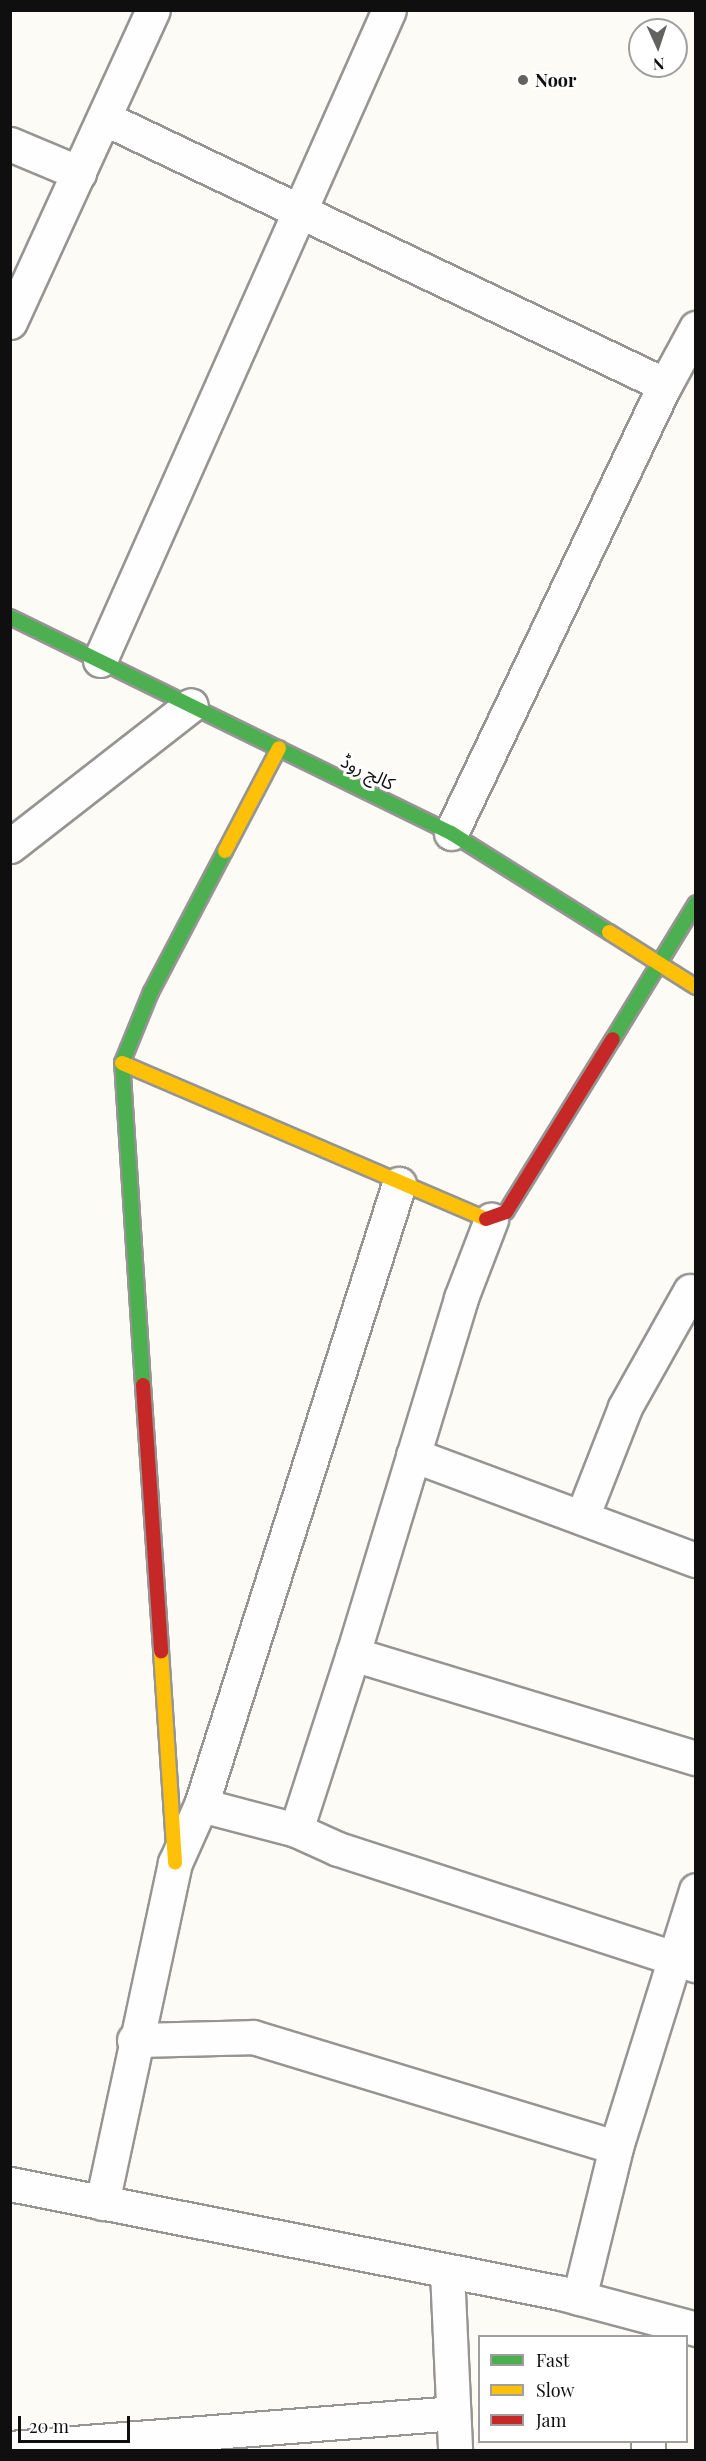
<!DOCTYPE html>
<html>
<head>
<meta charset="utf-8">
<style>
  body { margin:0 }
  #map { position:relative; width:706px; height:2461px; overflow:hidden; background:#fcfbf5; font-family:"Playfair Display","Noto Sans Arabic",serif }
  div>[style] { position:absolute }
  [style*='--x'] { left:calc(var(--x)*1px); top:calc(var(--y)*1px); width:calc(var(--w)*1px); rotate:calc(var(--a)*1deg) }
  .roads { filter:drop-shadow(2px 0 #969593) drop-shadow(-2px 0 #969593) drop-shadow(0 2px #969593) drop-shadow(0 -2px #969593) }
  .street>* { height:33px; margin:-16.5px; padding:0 16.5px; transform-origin:16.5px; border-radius:16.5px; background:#fffefe }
  .fast>* { height:14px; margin:-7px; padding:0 7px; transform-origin:7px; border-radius:7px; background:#4caf50 }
  .slow>* { height:14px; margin:-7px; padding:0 7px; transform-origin:7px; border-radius:7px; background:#ffc107 }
  .jam>* { height:14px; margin:-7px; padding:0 7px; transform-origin:7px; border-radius:7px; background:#c62828 }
  .dots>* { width:16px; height:16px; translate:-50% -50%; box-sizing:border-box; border:3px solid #fff; border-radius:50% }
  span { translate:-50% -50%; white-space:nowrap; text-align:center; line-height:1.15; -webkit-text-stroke:6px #fff; paint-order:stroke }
  .poi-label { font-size:18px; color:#0f0f0f; font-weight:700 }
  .left { translate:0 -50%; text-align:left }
  .street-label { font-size:18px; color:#0f0f0f }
  .frame { position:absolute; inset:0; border:12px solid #0f0f0f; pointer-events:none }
  .legend { position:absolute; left:478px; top:2335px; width:210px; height:108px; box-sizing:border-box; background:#fff; border:2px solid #9f9f9f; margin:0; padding:8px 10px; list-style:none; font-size:18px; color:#0f0f0f }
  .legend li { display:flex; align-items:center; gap:12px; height:30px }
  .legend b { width:30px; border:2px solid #9f9f9f }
  .north { position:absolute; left:628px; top:18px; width:60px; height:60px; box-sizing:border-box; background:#fff; border:2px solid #9f9f9f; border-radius:50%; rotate:177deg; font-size:16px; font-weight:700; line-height:24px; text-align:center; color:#0f0f0f }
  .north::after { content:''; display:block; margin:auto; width:21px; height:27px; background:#626260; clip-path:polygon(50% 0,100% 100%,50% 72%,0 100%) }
  .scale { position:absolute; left:18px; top:2416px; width:112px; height:27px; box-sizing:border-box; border:3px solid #0f0f0f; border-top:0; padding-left:8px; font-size:18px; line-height:21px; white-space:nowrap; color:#0f0f0f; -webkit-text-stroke:4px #fff; paint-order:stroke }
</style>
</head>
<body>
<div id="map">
  <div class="roads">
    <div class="street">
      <div style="--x:104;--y:118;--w:621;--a:25.45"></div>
      <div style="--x:10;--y:144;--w:75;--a:22.8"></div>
      <div style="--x:10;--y:322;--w:343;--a:-65.4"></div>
      <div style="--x:100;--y:660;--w:711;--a:-66.03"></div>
      <div style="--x:451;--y:833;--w:496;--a:-64.5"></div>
      <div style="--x:665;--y:385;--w:65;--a:-61.5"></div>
      <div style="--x:10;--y:846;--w:229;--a:-37.9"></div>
      <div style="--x:413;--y:1455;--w:302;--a:20.4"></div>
      <div style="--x:582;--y:1517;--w:118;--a:-68.6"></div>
      <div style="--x:625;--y:1407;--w:133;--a:-60.7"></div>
      <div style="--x:353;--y:1654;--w:358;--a:16.9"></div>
      <div style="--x:201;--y:1805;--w:98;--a:14.7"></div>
      <div style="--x:296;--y:1830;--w:46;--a:24.3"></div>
      <div style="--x:338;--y:1849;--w:376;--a:18"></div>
      <div style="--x:296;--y:1830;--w:185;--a:-72.1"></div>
      <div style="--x:353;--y:1654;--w:372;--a:-73.1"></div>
      <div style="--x:461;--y:1298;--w:84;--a:-69"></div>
      <div style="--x:134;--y:2040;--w:119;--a:-1.4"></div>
      <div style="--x:253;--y:2037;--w:379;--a:16.9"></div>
      <div style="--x:10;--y:2184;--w:562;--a:11.19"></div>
      <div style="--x:561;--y:2293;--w:140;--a:14.9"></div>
      <div style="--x:102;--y:2203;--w:348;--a:-77.9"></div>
      <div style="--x:175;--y:1863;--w:64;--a:-65.9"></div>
      <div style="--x:201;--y:1805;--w:652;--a:-72.32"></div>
      <div style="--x:447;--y:2271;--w:179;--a:87.4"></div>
      <div style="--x:579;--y:2298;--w:155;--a:-76.2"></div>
      <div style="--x:616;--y:2147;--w:269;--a:-72.7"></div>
      <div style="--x:648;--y:2442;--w:8;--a:90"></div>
      <div style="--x:10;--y:2448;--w:444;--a:-4.5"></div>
    </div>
    <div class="fast">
      <div style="--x:10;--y:617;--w:491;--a:26.1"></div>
      <div style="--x:451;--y:833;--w:186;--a:32.1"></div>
      <div style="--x:613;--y:1039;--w:159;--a:-58.6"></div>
      <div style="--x:143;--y:1385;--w:323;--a:-93.7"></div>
      <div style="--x:122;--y:1063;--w:77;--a:-67.8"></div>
      <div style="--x:151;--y:992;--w:159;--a:-62.3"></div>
    </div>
    <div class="slow">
      <div style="--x:225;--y:851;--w:116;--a:-62.3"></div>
      <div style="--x:609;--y:932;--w:103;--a:32.3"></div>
      <div style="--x:122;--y:1063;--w:396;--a:23.2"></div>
      <div style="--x:161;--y:1651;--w:212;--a:86.2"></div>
    </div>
    <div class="jam">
      <div style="--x:486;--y:1219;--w:21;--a:-19"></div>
      <div style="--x:506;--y:1212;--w:203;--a:-58.3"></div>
      <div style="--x:143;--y:1385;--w:267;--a:86.1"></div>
    </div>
  </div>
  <div class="dots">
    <div style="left:523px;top:80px;background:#626260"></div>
  </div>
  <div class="poi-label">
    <span class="left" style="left:535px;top:80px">Noor</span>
  </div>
  <div class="street-label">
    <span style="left:368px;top:772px;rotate:26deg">کالج روڈ</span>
  </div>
  <div class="frame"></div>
  <ul class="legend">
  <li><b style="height:8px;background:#4caf50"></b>Fast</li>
  <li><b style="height:8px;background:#ffc107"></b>Slow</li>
  <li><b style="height:8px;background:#c62828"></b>Jam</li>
  </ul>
  <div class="north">N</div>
  <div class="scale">20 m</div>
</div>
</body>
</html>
